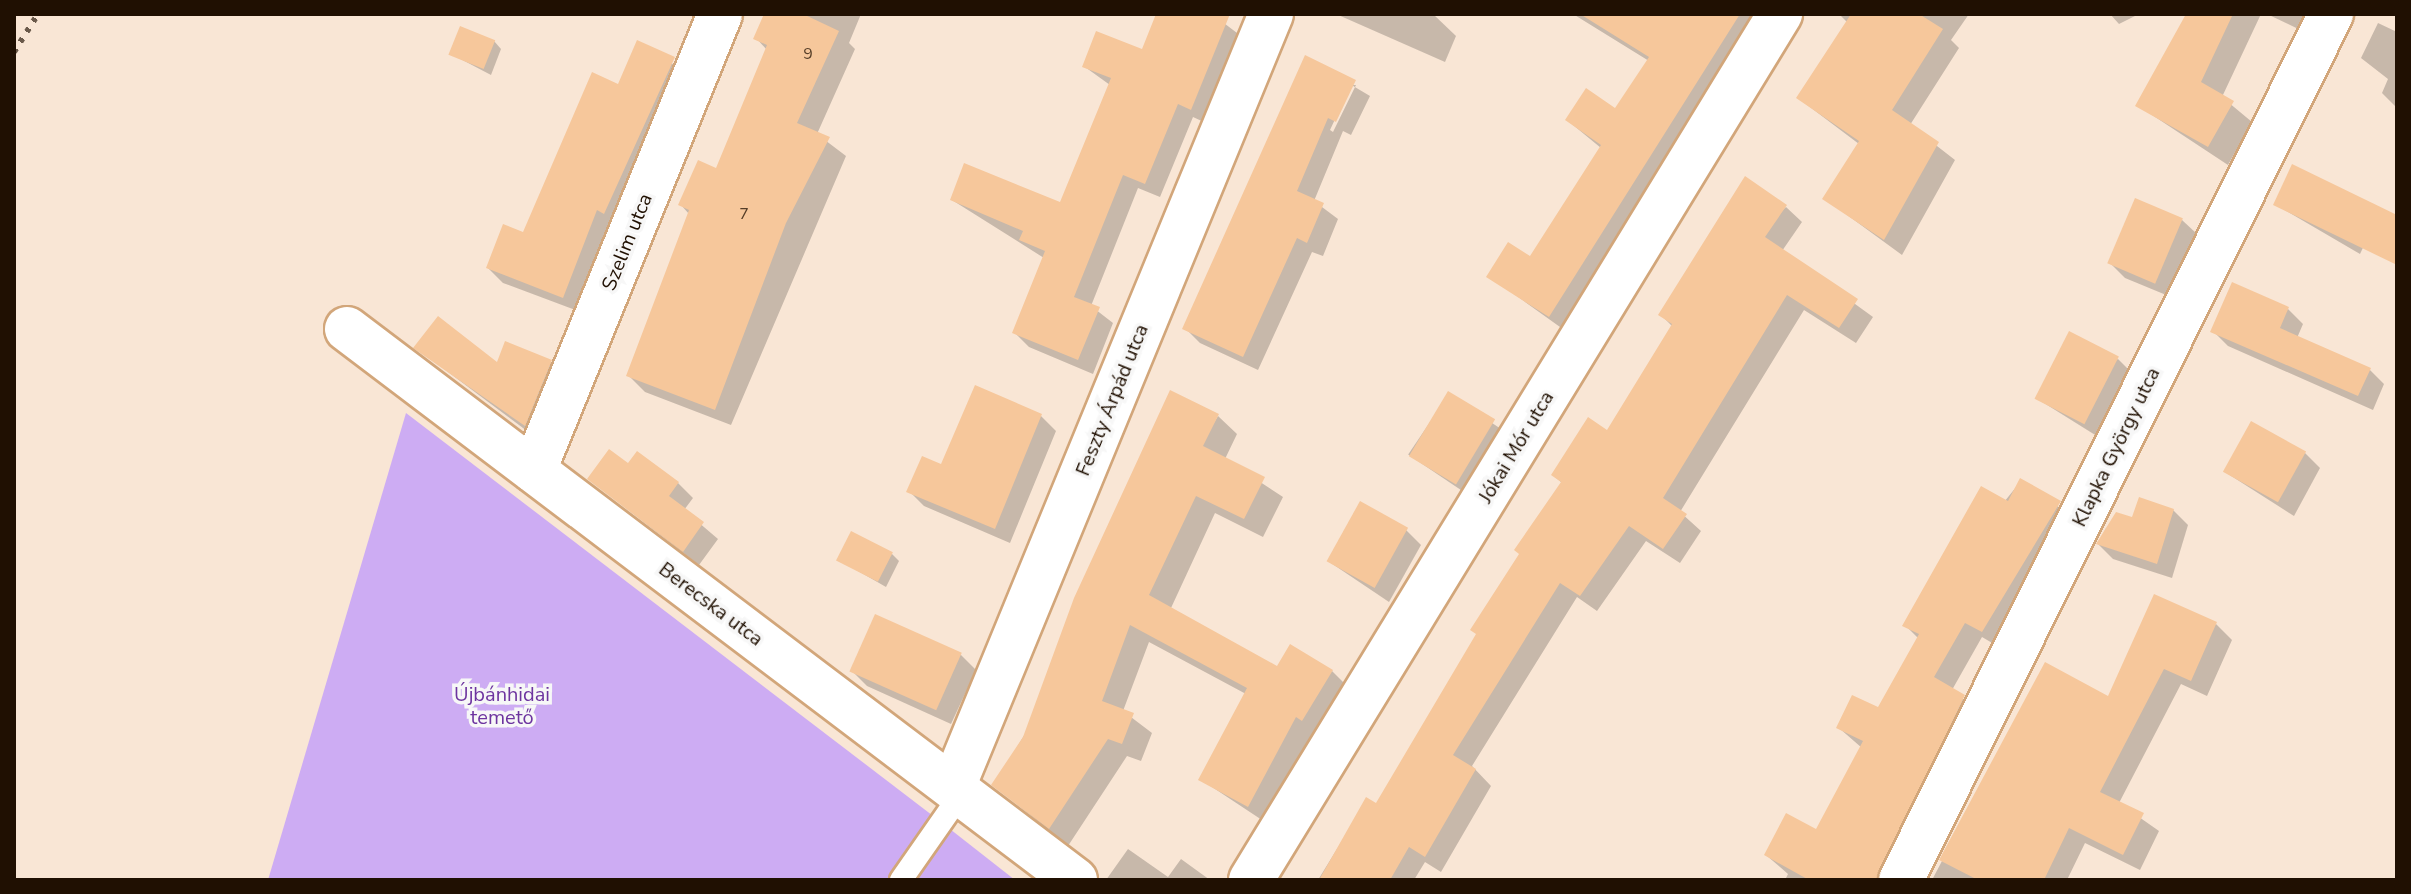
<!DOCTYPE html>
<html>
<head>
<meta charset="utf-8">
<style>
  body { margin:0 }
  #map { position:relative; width:2411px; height:894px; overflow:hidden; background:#f9e6d5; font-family:"Nunito Sans",sans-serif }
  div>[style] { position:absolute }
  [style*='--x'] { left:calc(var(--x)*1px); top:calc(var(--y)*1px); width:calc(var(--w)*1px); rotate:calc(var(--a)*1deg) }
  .green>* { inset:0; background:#cdacf3 }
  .shadow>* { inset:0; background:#0003; transform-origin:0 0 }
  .building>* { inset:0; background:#f6c79b; transform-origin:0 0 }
  .roads { filter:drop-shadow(2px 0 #d2a67a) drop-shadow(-2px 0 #d2a67a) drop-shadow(0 2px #d2a67a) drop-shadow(0 -2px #d2a67a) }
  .service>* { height:22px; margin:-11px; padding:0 11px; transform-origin:11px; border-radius:11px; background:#fff }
  .minor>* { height:44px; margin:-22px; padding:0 22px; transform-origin:22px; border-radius:22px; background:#fff }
  .rail>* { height:6px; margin-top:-3px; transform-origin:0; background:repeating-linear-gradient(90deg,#6a594a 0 4px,transparent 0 12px) }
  span { translate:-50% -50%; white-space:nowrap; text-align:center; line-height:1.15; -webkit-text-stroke:7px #f7f7f7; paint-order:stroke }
  .number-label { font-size:16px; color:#563e28 }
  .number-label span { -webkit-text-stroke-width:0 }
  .street-label { font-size:20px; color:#201002 }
  .park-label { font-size:20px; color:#6d349f }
  .frame { position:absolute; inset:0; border:16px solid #201002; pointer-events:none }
</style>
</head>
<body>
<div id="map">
  <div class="green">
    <div style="clip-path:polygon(406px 413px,941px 822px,1015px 880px,268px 880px)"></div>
  </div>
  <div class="shadow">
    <div style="clip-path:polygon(767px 14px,861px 14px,849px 43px,855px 49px,817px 134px,846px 156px,731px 425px,645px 392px,628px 375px,689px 214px,681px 205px,717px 171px,767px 50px,756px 38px)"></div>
    <div style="clip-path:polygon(1158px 14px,1212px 14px,1241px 36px,1206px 123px,1193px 117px,1160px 197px,1138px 188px,1091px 306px,1113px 323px,1093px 374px,1029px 347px,1014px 332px,1044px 258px,952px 200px,1061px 205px,1110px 85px,1085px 67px,1143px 51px)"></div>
    <div style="clip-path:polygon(1433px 14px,1456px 36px,1445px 62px,1336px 14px)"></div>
    <div style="clip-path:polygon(1573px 14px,1748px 14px,1760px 26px,1567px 332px,1489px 276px,1531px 259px,1601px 148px,1567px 120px,1616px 111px,1649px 61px)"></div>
    <div style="clip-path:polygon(1839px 14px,1969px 14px,1951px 40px,1959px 48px,1910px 125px,1955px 160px,1902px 255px,1824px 198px,1859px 144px,1798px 98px,1848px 23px)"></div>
    <div style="clip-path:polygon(2110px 14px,2139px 14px,2119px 24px)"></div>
    <div style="clip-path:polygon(2200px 14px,2261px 14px,2222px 97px,2252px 122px,2228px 165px,2137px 105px)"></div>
    <div style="clip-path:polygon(2267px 14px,2328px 14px,2317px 38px)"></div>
    <div style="clip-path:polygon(2378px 23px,2397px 32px,2397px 108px,2382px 93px,2388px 79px,2361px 58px)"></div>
    <div style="clip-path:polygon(494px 41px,501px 49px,491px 75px,451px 54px)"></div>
    <div style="clip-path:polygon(638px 43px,689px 74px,578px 311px,503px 283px,488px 268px,524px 234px,619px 87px)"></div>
    <div style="clip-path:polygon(evenodd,1306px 58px,1370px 96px,1351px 135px,1343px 131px,1314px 201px,1338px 219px,1323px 256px,1312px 252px,1258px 370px,1200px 343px,1185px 328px,1306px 58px,1351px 85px,1356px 85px,1333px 132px,1330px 130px,1351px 85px)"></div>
    <div style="clip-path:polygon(2276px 205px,2378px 216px,2360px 254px)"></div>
    <div style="clip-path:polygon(1786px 207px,1802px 222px,1782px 251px,1873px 317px,1856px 343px,1804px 310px,1680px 512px,1701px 531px,1680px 563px,1646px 541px,1597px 611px,1577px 597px,1472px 766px,1491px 786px,1441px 872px,1425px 862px,1414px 880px,1318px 880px,1367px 800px,1376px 806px,1477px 635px,1562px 483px,1553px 475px,1608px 433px,1673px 327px,1661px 315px)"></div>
    <div style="clip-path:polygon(2182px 220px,2197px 234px,2171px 297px,2125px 278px,2110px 263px)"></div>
    <div style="clip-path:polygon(2288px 309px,2303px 324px,2297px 338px,2369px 369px,2384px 384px,2373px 410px,2228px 346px,2213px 331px)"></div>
    <div style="clip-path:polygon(416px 348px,498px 365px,551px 362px,572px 384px,547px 446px)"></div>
    <div style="clip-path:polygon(2118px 359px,2133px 374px,2100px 438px,2036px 398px)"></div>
    <div style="clip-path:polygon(976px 387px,1041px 416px,1056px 431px,1010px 543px,924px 506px,909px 491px,942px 467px)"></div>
    <div style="left:1449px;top:394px;width:73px;height:73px;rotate:34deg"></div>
    <div style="clip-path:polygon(1218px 416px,1237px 434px,1225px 459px,1283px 497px,1263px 537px,1215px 513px,1171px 608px,1278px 668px,1332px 671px,1351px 690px,1268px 824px,1200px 779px,1246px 694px,1149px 642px,1123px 711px,1152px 733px,1141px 761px,1127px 756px,1068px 846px,994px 785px)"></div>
    <div style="clip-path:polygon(2305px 453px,2320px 468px,2294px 516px,2225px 472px)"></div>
    <div style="clip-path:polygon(628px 465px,678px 483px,693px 498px,684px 510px,718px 539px,699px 565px,589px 479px)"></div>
    <div style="clip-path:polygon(2021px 481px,2076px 519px,1999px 647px,1982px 637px,1952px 690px,1980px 713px,1897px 880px,1785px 880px,1788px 874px,1766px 855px,1817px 832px,1862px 748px,1839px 728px,1878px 710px,1919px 639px,1905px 625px)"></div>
    <div style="clip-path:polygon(2173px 510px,2188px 525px,2172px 578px,2113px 559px,2098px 544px,2106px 528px)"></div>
    <div style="clip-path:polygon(1406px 530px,1421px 545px,1389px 602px,1328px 561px)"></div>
    <div style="clip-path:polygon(892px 554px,899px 561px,886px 587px,839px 560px)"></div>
    <div style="clip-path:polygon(2216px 624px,2232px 640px,2207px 696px,2181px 684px,2119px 803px,2159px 831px,2140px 870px,2085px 843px,2067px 880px,1932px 880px,2045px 665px,2109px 699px)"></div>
    <div style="clip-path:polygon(961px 655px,976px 670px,951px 724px,867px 686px,852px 671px)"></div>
    <div style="clip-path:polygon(1128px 849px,1168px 877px,1181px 859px,1210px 880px,1106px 880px)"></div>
  </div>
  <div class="building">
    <div style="clip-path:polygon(764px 14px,803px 14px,839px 31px,797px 123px,830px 137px,786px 223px,715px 410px,626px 376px,689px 210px,678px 205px,698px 160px,716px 168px,767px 45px,753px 39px)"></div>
    <div style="clip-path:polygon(1156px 14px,1230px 14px,1191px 110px,1178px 104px,1145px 184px,1123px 175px,1074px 297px,1100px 307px,1078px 360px,1012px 333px,1045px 251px,1019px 240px,1023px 231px,950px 200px,964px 163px,1060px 202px,1111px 78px,1082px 67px,1096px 31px,1142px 49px)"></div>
    <div style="clip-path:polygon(1580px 14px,1740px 14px,1549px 317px,1486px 277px,1508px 242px,1530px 256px,1601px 145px,1565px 120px,1586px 88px,1615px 108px,1649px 57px)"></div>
    <div style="clip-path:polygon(1851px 14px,1919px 14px,1943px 29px,1892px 110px,1939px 142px,1884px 240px,1822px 199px,1859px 141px,1796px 98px)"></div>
    <div style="clip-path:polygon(2186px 14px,2233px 14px,2201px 82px,2234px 101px,2208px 147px,2135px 106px)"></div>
    <div style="left:460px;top:26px;width:38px;height:31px;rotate:22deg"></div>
    <div style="clip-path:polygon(637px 40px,675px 57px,604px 214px,597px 210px,563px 298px,486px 268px,503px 224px,523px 232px,592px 72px,618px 84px)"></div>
    <div style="clip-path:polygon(1305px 55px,1356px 80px,1336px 122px,1328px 118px,1297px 191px,1324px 203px,1307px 243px,1297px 238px,1243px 357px,1182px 329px)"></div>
    <div style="clip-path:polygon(2292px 164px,2397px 215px,2397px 265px,2273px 205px)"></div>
    <div style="clip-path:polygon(1745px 176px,1787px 205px,1765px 237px,1858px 299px,1839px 328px,1787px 295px,1663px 498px,1687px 514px,1663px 549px,1629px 526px,1580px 596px,1560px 583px,1453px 755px,1476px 769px,1425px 857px,1409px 847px,1390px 880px,1319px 880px,1366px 797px,1376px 803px,1476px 634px,1470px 630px,1519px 554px,1514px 550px,1561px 482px,1551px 475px,1588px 417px,1607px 430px,1672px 324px,1658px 315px)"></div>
    <div style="left:2135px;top:198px;width:52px;height:71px;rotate:23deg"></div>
    <div style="clip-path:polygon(2232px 282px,2289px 307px,2280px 328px,2371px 368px,2358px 396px,2210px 332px)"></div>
    <div style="clip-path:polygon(438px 316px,497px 362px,505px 341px,552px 360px,525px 426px,413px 348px)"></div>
    <div style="left:2069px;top:331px;width:56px;height:76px;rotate:27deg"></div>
    <div style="clip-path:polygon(975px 385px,1042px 414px,995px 529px,906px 492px,922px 456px,941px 464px)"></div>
    <div style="clip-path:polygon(1170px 390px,1219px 414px,1203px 446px,1265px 477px,1244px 519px,1196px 496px,1149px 595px,1277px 666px,1290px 644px,1333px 670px,1302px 721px,1296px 717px,1248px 807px,1198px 780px,1247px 688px,1130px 625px,1102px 701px,1134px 713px,1122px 744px,1108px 739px,1049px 829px,991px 785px,1023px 737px,1074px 598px)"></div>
    <div style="left:1448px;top:391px;width:55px;height:76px;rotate:31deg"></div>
    <div style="left:2251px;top:421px;width:63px;height:58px;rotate:29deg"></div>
    <div style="clip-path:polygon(609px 449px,628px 463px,637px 451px,679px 482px,669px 496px,704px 522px,683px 552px,587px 479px)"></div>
    <div style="clip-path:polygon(2020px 478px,2061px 501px,1982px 632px,1965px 623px,1934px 677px,1965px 695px,1876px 880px,1809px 880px,1764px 855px,1786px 813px,1816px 829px,1863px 741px,1836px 728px,1852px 695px,1878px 707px,1919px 634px,1902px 626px,1981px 486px,2008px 501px)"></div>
    <div style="clip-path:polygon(2139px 497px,2174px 509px,2157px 564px,2096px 544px,2116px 512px,2132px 517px)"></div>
    <div style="left:1360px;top:501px;width:55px;height:69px;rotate:29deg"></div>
    <div style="left:851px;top:531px;width:47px;height:33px;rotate:27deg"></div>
    <div style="clip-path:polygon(2154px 594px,2217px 622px,2191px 681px,2164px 669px,2100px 792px,2144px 813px,2123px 855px,2069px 828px,2044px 880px,1978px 880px,1939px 860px,2045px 662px,2108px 696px)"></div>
    <div style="left:875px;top:614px;width:95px;height:63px;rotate:24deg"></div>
  </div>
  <div class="roads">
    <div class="service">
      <div style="--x:901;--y:880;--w:105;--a:-55.1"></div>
    </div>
    <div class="minor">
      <div style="--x:347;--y:329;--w:913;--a:37.12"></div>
      <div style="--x:534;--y:470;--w:492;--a:-67.8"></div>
      <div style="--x:953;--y:787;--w:836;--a:-67.64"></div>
      <div style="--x:1251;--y:880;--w:1015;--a:-58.58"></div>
      <div style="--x:1901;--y:880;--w:967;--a:-63.59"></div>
    </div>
  </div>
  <div class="rail">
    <div style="--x:14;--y:52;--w:45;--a:-57.7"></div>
  </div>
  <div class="number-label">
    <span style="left:808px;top:54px">9</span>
    <span style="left:744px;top:214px">7</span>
  </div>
  <div class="street-label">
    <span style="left:627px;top:242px;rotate:-68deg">Szelim utca</span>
    <span style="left:1112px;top:400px;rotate:-68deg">Feszty Árpád utca</span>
    <span style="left:1516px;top:447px;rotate:-59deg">Jókai Mór utca</span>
    <span style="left:2116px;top:447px;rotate:-64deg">Klapka György utca</span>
    <span style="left:711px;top:604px;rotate:37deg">Berecska utca</span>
  </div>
  <div class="park-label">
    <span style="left:502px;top:706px">Újbánhidai<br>temető</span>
  </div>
  <div class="frame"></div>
</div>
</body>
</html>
